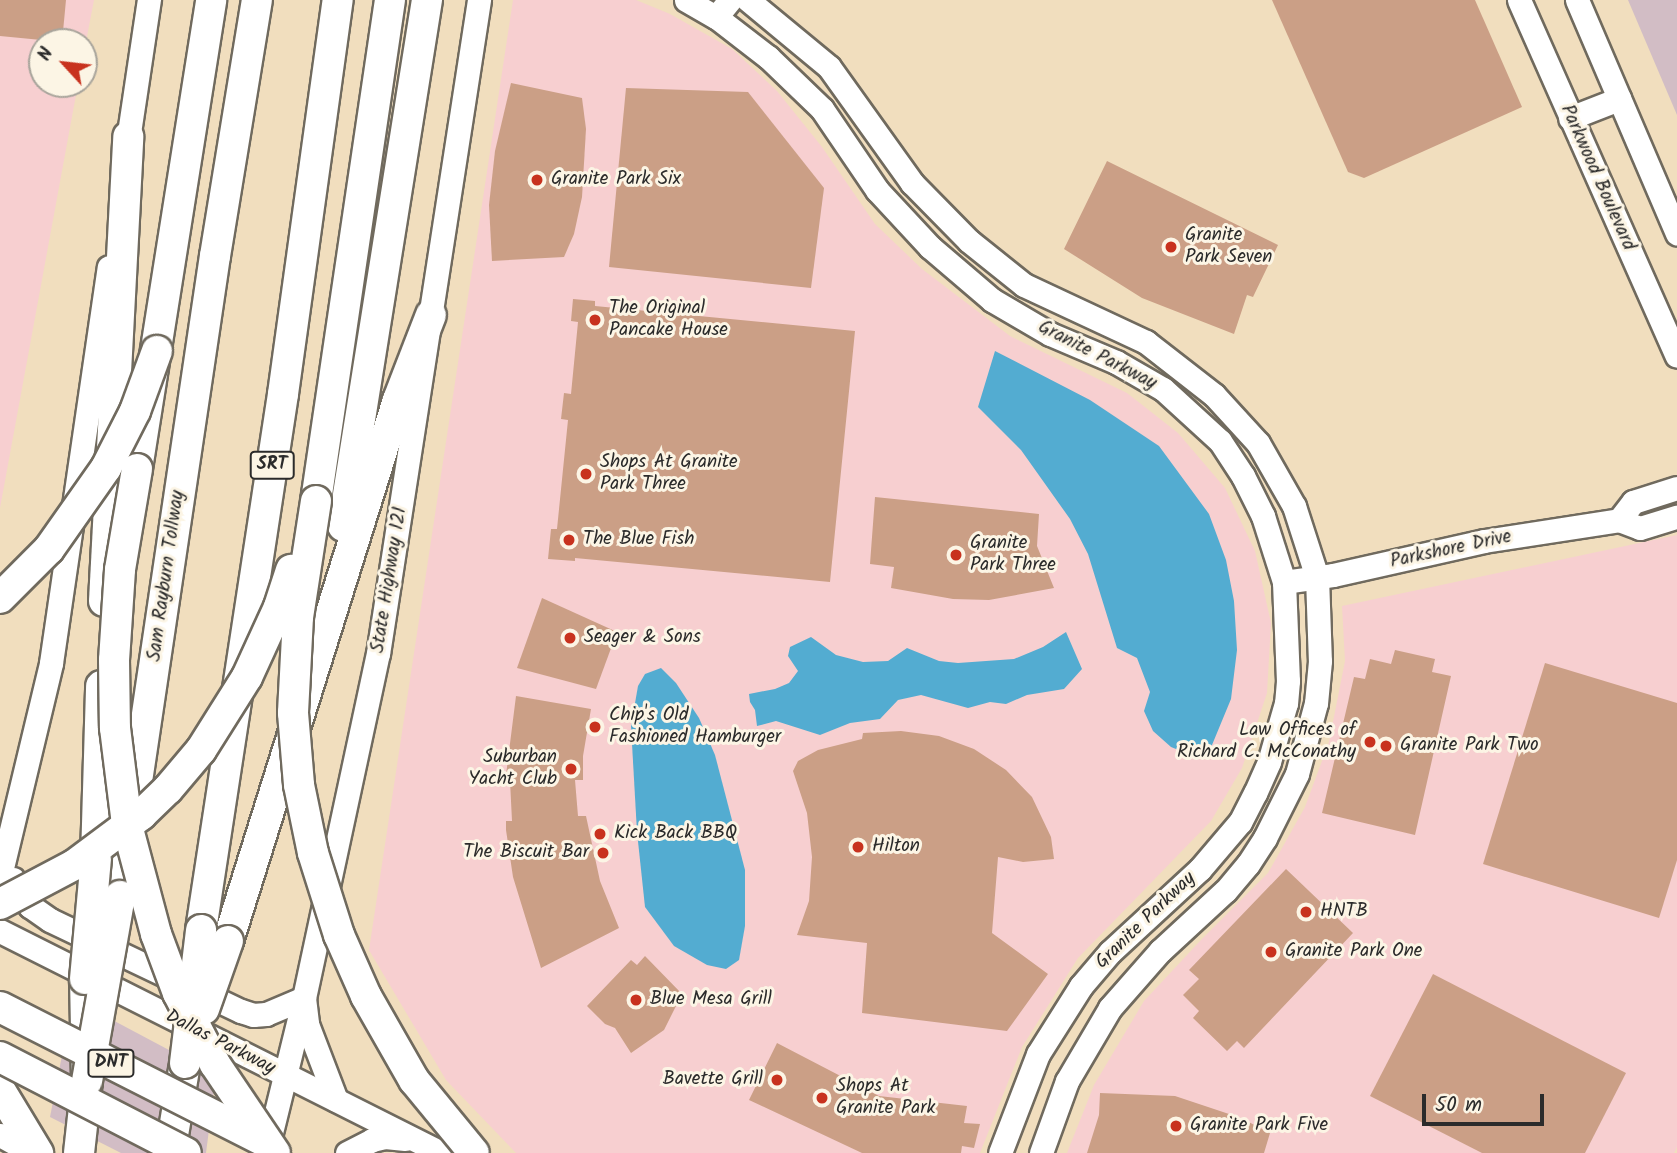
<!DOCTYPE html>
<html>
<head>
<meta charset="utf-8">
<style>
  body { margin:0 }
  #map { position:relative; width:1677px; height:1153px; overflow:hidden; background:#f1debe; font-family:Kalam,sans-serif }
  div>[style] { position:absolute }
  [style*='--x'] { left:calc(var(--x)*1px); top:calc(var(--y)*1px); width:calc(var(--w)*1px); rotate:calc(var(--a)*1deg) }
  .built>* { inset:0; background:#f7cfd0 }
  .industrial>* { inset:0; background:#d2bdc5 }
  .water>* { inset:0; background:#53acd1 }
  .building>* { inset:0; background:#cb9f86 }
  .roads { filter:drop-shadow(2px 0 #706a5e) drop-shadow(-2px 0 #706a5e) drop-shadow(0 2px #706a5e) drop-shadow(0 -2px #706a5e) }
  .secondary>* { height:23px; margin:-11.5px; padding:0 11.5px; transform-origin:11.5px; border-radius:11.5px; background:#fff }
  .highway>* { height:30px; margin:-15px; padding:0 15px; transform-origin:15px; border-radius:15px; background:#fff }
  .bridges { filter:drop-shadow(2px 0 #706a5e) drop-shadow(-2px 0 #706a5e) drop-shadow(0 2px #706a5e) drop-shadow(0 -2px #706a5e) }
  .highway-bridge>* { height:30px; margin:-15px; padding:0 15px; transform-origin:15px; border-radius:15px; background:#fff }
  .dots>* { width:19px; height:19px; translate:-50% -50%; box-sizing:border-box; border:4px solid #fcf5e5; border-radius:50% }
  span { translate:-50% -50%; white-space:nowrap; text-align:center; line-height:1.15; -webkit-text-stroke:6px #fcf5e5; paint-order:stroke }
  .shield-label span { padding:2px 5px; background:#fcf5e5; border:2px solid; border-radius:5px; -webkit-text-stroke-width:0 }
  .shield-label { font-size:18px; color:#2b2b2b; font-weight:700 }
  .street-label { font-size:19px; color:#2b2b2b }
  .poi-label { font-size:19px; color:#2b2b2b }
  .left { translate:0 -50%; text-align:left }
  .right { translate:-100% -50%; text-align:right }
  .north { position:absolute; left:28px; top:28px; width:70px; height:70px; box-sizing:border-box; background:#fcf5e5; border:2px solid #a8a49b; border-radius:50%; rotate:297deg; font-size:19px; font-weight:700; line-height:28px; text-align:center; color:#2b2b2b }
  .north::after { content:''; display:block; margin:auto; width:24px; height:32px; background:#c8321e; clip-path:polygon(50% 0,100% 100%,50% 72%,0 100%) }
  .scale { position:absolute; left:1422px; top:1094px; width:122px; height:32px; box-sizing:border-box; border:4px solid #2b2b2b; border-top:0; padding-left:9px; font-size:21px; line-height:24px; white-space:nowrap; color:#2b2b2b; -webkit-text-stroke:5px #fcf5e5; paint-order:stroke }
</style>
</head>
<body>
<div id="map">
  <div class="built">
    <div style="clip-path:polygon(0 0,94px 0,84px 52px,84px 42px,42px 42px,42px 84px,78px 84px,0 508px)"></div>
    <div style="clip-path:polygon(513px 0,636px 0,670px 14px,732px 49px,777px 91px,822px 147px,875px 224px,922px 269px,1010px 336px,1127px 393px,1178px 433px,1225px 488px,1255px 551px,1271px 623px,1267px 693px,1242px 768px,1211px 821px,1078px 958px,1022px 1047px,980px 1153px,516px 1153px,446px 1080px,369px 950px)"></div>
    <div style="clip-path:polygon(1677px 535px,1677px 1147px,1674px 1153px,1067px 1153px,1094px 1085px,1144px 1001px,1201px 940px,1268px 873px,1305px 807px,1329px 742px,1345px 661px,1342px 606px)"></div>
  </div>
  <div class="industrial">
    <div style="clip-path:polygon(1628px 0,1677px 0,1677px 115px)"></div>
    <div style="clip-path:polygon(73px 999px,216px 1075px,206px 1153px,121px 1153px,50px 1117px)"></div>
  </div>
  <div class="water">
    <div style="clip-path:polygon(995px 351px,1090px 400px,1159px 446px,1209px 514px,1226px 560px,1234px 601px,1237px 650px,1231px 699px,1212px 745px,1196px 757px,1171px 747px,1153px 731px,1144px 711px,1150px 692px,1137px 658px,1117px 648px,1088px 554px,1070px 519px,1021px 450px,978px 407px)"></div>
    <div style="clip-path:polygon(1066px 632px,1082px 669px,1064px 689px,1027px 695px,1006px 704px,990px 702px,968px 708px,921px 695px,898px 700px,880px 719px,850px 723px,820px 735px,776px 721px,757px 726px,755px 710px,750px 702px,749px 694px,775px 689px,789px 683px,798px 671px,788px 656px,790px 647px,811px 637px,836px 655px,863px 662px,888px 661px,907px 648px,939px 661px,958px 663px,1014px 659px,1043px 647px)"></div>
    <div style="clip-path:polygon(661px 668px,676px 683px,699px 718px,715px 755px,745px 870px,745px 926px,739px 960px,726px 969px,707px 965px,674px 946px,645px 907px,637px 832px,631px 726px,638px 686px,645px 674px)"></div>
  </div>
  <div class="building">
    <div style="clip-path:polygon(0 0,66px 0,62px 42px,0 36px)"></div>
    <div style="clip-path:polygon(1272px 0,1475px 0,1522px 107px,1364px 178px,1348px 172px)"></div>
    <div style="clip-path:polygon(511px 83px,582px 98px,586px 129px,582px 197px,574px 234px,564px 257px,492px 261px,489px 205px,495px 151px)"></div>
    <div style="clip-path:polygon(626px 88px,748px 92px,824px 188px,811px 288px,609px 267px)"></div>
    <div style="clip-path:polygon(1107px 161px,1278px 245px,1253px 297px,1247px 295px,1234px 334px,1142px 298px,1064px 249px)"></div>
    <div style="clip-path:polygon(573px 299px,595px 301px,595px 306px,855px 331px,830px 582px,575px 558px,575px 561px,548px 559px,551px 529px,557px 529px,568px 420px,561px 419px,564px 393px,571px 394px,578px 322px,571px 321px)"></div>
    <div style="clip-path:polygon(875px 497px,1039px 514px,1037px 546px,1054px 588px,989px 600px,953px 599px,891px 588px,894px 567px,870px 564px)"></div>
    <div style="clip-path:polygon(542px 598px,617px 632px,596px 689px,517px 668px)"></div>
    <div style="clip-path:polygon(1395px 650px,1435px 659px,1432px 672px,1451px 676px,1415px 835px,1322px 813px,1354px 677px,1365px 679px,1370px 659px,1391px 664px)"></div>
    <div style="clip-path:polygon(1545px 663px,1677px 703px,1677px 860px,1659px 918px,1483px 864px)"></div>
    <div style="clip-path:polygon(516px 696px,591px 709px,583px 756px,583px 780px,575px 780px,578px 816px,586px 816px,600px 881px,619px 928px,541px 968px,513px 877px,506px 830px,506px 821px,512px 821px,510px 781px,507px 781px,506px 775px)"></div>
    <div style="clip-path:polygon(901px 731px,939px 736px,974px 749px,1006px 770px,1032px 797px,1051px 837px,1054px 859px,1023px 862px,998px 857px,992px 933px,1048px 974px,1007px 1031px,862px 1013px,867px 943px,797px 935px,809px 901px,812px 857px,807px 813px,793px 771px,798px 761px,818px 750px,862px 739px,863px 733px)"></div>
    <div style="clip-path:polygon(1286px 869px,1353px 933px,1244px 1048px,1237px 1041px,1227px 1051px,1193px 1018px,1199px 1011px,1183px 995px,1199px 979px,1189px 970px)"></div>
    <div style="clip-path:polygon(645px 956px,682px 994px,664px 1030px,631px 1053px,615px 1028px,605px 1024px,587px 1006px,631px 960px,637px 965px)"></div>
    <div style="clip-path:polygon(1433px 974px,1626px 1073px,1585px 1153px,1482px 1153px,1370px 1096px)"></div>
    <div style="clip-path:polygon(777px 1043px,879px 1096px,967px 1106px,964px 1123px,980px 1124px,974px 1148px,962px 1146px,961px 1153px,862px 1153px,749px 1100px)"></div>
    <div style="clip-path:polygon(1100px 1093px,1175px 1096px,1241px 1118px,1270px 1133px,1264px 1153px,1087px 1153px,1099px 1115px)"></div>
  </div>
  <div class="roads">
    <div class="secondary">
      <div style="--x:686;--y:0;--w:34;--a:30"></div>
      <div style="--x:716;--y:17;--w:66;--a:37.6"></div>
      <div style="--x:768;--y:57;--w:75;--a:43.9"></div>
      <div style="--x:822;--y:109;--w:98;--a:55.8"></div>
      <div style="--x:877;--y:190;--w:78;--a:47.1"></div>
      <div style="--x:930;--y:247;--w:82;--a:40.5"></div>
      <div style="--x:992;--y:300;--w:67;--a:30.4"></div>
      <div style="--x:1050;--y:334;--w:72;--a:23"></div>
      <div style="--x:1116;--y:362;--w:54;--a:29.9"></div>
      <div style="--x:1163;--y:389;--w:77;--a:42.4"></div>
      <div style="--x:1220;--y:441;--w:42;--a:56.7"></div>
      <div style="--x:1243;--y:476;--w:45;--a:63.4"></div>
      <div style="--x:1263;--y:516;--w:69;--a:72.3"></div>
      <div style="--x:1284;--y:582;--w:99;--a:87.7"></div>
      <div style="--x:1288;--y:681;--w:22;--a:95"></div>
      <div style="--x:1286;--y:703;--w:61;--a:106.1"></div>
      <div style="--x:1269;--y:762;--w:34;--a:114"></div>
      <div style="--x:1255;--y:793;--w:33;--a:117"></div>
      <div style="--x:1240;--y:822;--w:62;--a:130.4"></div>
      <div style="--x:1200;--y:869;--w:122;--a:137.3"></div>
      <div style="--x:1110;--y:952;--w:45;--a:130.5"></div>
      <div style="--x:1081;--y:986;--w:80;--a:122.3"></div>
      <div style="--x:1038;--y:1054;--w:106;--a:111"></div>
      <div style="--x:748;--y:0;--w:105;--a:39.6"></div>
      <div style="--x:829;--y:67;--w:143;--a:54.4"></div>
      <div style="--x:912;--y:183;--w:81;--a:45.5"></div>
      <div style="--x:969;--y:241;--w:70;--a:38.7"></div>
      <div style="--x:1024;--y:285;--w:135;--a:25"></div>
      <div style="--x:1146;--y:342;--w:86;--a:37.9"></div>
      <div style="--x:1214;--y:395;--w:65;--a:47.5"></div>
      <div style="--x:1258;--y:443;--w:73;--a:60.3"></div>
      <div style="--x:1294;--y:506;--w:75;--a:72.1"></div>
      <div style="--x:1317;--y:577;--w:84;--a:88"></div>
      <div style="--x:1320;--y:661;--w:42;--a:95.4"></div>
      <div style="--x:1316;--y:703;--w:73;--a:105"></div>
      <div style="--x:1297;--y:774;--w:72;--a:116.6"></div>
      <div style="--x:1265;--y:838;--w:31;--a:123"></div>
      <div style="--x:1248;--y:864;--w:35;--a:130"></div>
      <div style="--x:1225;--y:891;--w:88;--a:137.3"></div>
      <div style="--x:1160;--y:951;--w:76;--a:131.3"></div>
      <div style="--x:1110;--y:1008;--w:85;--a:120.5"></div>
      <div style="--x:1067;--y:1081;--w:77;--a:109.9"></div>
      <div style="--x:1519;--y:0;--w:389;--a:66.1"></div>
      <div style="--x:1577;--y:0;--w:254;--a:66.8"></div>
      <div style="--x:716;--y:17;--w:22;--a:-51"></div>
      <div style="--x:1570;--y:118;--w:53;--a:-21.2"></div>
      <div style="--x:126;--y:153;--w:155;--a:-81.5"></div>
      <div style="--x:1619;--y:520;--w:23;--a:-52"></div>
      <div style="--x:1633;--y:502;--w:46;--a:-17.7"></div>
      <div style="--x:1284;--y:582;--w:49;--a:-8.1"></div>
      <div style="--x:1333;--y:575;--w:155;--a:-12.7"></div>
      <div style="--x:1484;--y:541;--w:137;--a:-8.8"></div>
      <div style="--x:1619;--y:520;--w:22;--a:21"></div>
      <div style="--x:1640;--y:528;--w:39;--a:-17"></div>
      <div style="--x:0;--y:876;--w:219;--a:-76.5"></div>
      <div style="--x:51;--y:663;--w:400;--a:-81.7"></div>
      <div style="--x:13;--y:879;--w:32;--a:58"></div>
      <div style="--x:30;--y:906;--w:24;--a:35"></div>
      <div style="--x:50;--y:920;--w:212;--a:25.5"></div>
      <div style="--x:241;--y:1011;--w:13;--a:18"></div>
      <div style="--x:253;--y:1015;--w:13;--a:-4"></div>
      <div style="--x:266;--y:1014;--w:41;--a:-22.8"></div>
      <div style="--x:304;--y:998;--w:26;--a:83"></div>
      <div style="--x:307;--y:1024;--w:81;--a:69.1"></div>
      <div style="--x:0;--y:931;--w:494;--a:26.7"></div>
      <div style="--x:0;--y:1135;--w:38;--a:29"></div>
      <div style="--x:266;--y:1153;--w:160;--a:-76.2"></div>
      <div style="--x:304;--y:998;--w:352;--a:-77.9"></div>
      <div style="--x:378;--y:654;--w:662;--a:-81.22"></div>
      <div style="--x:347;--y:1153;--w:28;--a:-27"></div>
      <div style="--x:372;--y:1140;--w:13;--a:-13"></div>
      <div style="--x:385;--y:1137;--w:20;--a:6"></div>
    </div>
    <div class="highway">
      <div style="--x:137;--y:469;--w:475;--a:-81"></div>
      <div style="--x:316;--y:501;--w:506;--a:-81.6"></div>
      <div style="--x:343;--y:526;--w:533;--a:-80.93"></div>
      <div style="--x:104;--y:601;--w:465;--a:-87"></div>
      <div style="--x:96;--y:858;--w:172;--a:-88.3"></div>
      <div style="--x:120;--y:896;--w:647;--a:-81.56"></div>
      <div style="--x:215;--y:256;--w:259;--a:-80.7"></div>
      <div style="--x:201;--y:930;--w:542;--a:-81.3"></div>
      <div style="--x:283;--y:394;--w:398;--a:-82.1"></div>
      <div style="--x:228;--y:941;--w:567;--a:-72.56"></div>
      <div style="--x:398;--y:400;--w:91;--a:-68.8"></div>
      <div style="--x:0;--y:1090;--w:74;--a:58.9"></div>
      <div style="--x:79;--y:1153;--w:72;--a:-83.7"></div>
      <div style="--x:87;--y:1081;--w:102;--a:-91.1"></div>
      <div style="--x:170;--y:1153;--w:91;--a:-80.5"></div>
    </div>
  </div>
  <div class="bridges">
    <div class="highway-bridge">
      <div style="--x:137;--y:469;--w:102;--a:99.6"></div>
      <div style="--x:120;--y:570;--w:90;--a:93.8"></div>
      <div style="--x:114;--y:660;--w:68;--a:89.2"></div>
      <div style="--x:115;--y:728;--w:98;--a:82.9"></div>
      <div style="--x:127;--y:825;--w:113;--a:75.1"></div>
      <div style="--x:156;--y:934;--w:63;--a:69.6"></div>
      <div style="--x:178;--y:993;--w:80;--a:62.5"></div>
      <div style="--x:215;--y:1064;--w:107;--a:56"></div>
      <div style="--x:316;--y:501;--w:117;--a:98.8"></div>
      <div style="--x:298;--y:617;--w:96;--a:93"></div>
      <div style="--x:293;--y:713;--w:72;--a:85.2"></div>
      <div style="--x:299;--y:785;--w:69;--a:78.4"></div>
      <div style="--x:313;--y:853;--w:86;--a:72.4"></div>
      <div style="--x:339;--y:935;--w:67;--a:66.1"></div>
      <div style="--x:366;--y:996;--w:97;--a:60.3"></div>
      <div style="--x:414;--y:1080;--w:94;--a:50.6"></div>
      <div style="--x:0;--y:598;--w:69;--a:-45"></div>
      <div style="--x:49;--y:549;--w:99;--a:-54.9"></div>
      <div style="--x:106;--y:468;--w:64;--a:-63"></div>
      <div style="--x:135;--y:411;--w:64;--a:-69.9"></div>
      <div style="--x:0;--y:904;--w:84;--a:-27.8"></div>
      <div style="--x:74;--y:865;--w:84;--a:-36.7"></div>
      <div style="--x:141;--y:815;--w:37;--a:-44"></div>
      <div style="--x:168;--y:789;--w:51;--a:-49.8"></div>
      <div style="--x:201;--y:750;--w:86;--a:-57.8"></div>
      <div style="--x:247;--y:677;--w:77;--a:-65.4"></div>
      <div style="--x:279;--y:607;--w:39;--a:-72"></div>
      <div style="--x:85;--y:979;--w:121;--a:-84.8"></div>
      <div style="--x:0;--y:1007;--w:294;--a:26.9"></div>
      <div style="--x:204;--y:1009;--w:72;--a:-70.6"></div>
      <div style="--x:0;--y:1057;--w:209;--a:27.3"></div>
      <div style="--x:185;--y:1063;--w:134;--a:-83.1"></div>
      <div style="--x:87;--y:1081;--w:188;--a:-79.9"></div>
    </div>
  </div>
  <div class="dots">
    <div style="left:537px;top:180px;background:#c8321e"></div>
    <div style="left:1171px;top:247px;background:#c8321e"></div>
    <div style="left:595px;top:320px;background:#c8321e"></div>
    <div style="left:586px;top:474px;background:#c8321e"></div>
    <div style="left:569px;top:540px;background:#c8321e"></div>
    <div style="left:956px;top:555px;background:#c8321e"></div>
    <div style="left:570px;top:638px;background:#c8321e"></div>
    <div style="left:595px;top:727px;background:#c8321e"></div>
    <div style="left:1370px;top:742px;background:#c8321e"></div>
    <div style="left:1386px;top:746px;background:#c8321e"></div>
    <div style="left:571px;top:769px;background:#c8321e"></div>
    <div style="left:600px;top:834px;background:#c8321e"></div>
    <div style="left:858px;top:847px;background:#c8321e"></div>
    <div style="left:603px;top:853px;background:#c8321e"></div>
    <div style="left:1306px;top:912px;background:#c8321e"></div>
    <div style="left:1271px;top:952px;background:#c8321e"></div>
    <div style="left:636px;top:1000px;background:#c8321e"></div>
    <div style="left:777px;top:1080px;background:#c8321e"></div>
    <div style="left:822px;top:1098px;background:#c8321e"></div>
    <div style="left:1176px;top:1126px;background:#c8321e"></div>
  </div>
  <div class="shield-label">
    <span style="left:272px;top:465px">SRT</span>
    <span style="left:111px;top:1063px">DNT</span>
  </div>
  <div class="street-label">
    <span style="left:1597px;top:178px;rotate:66deg">Parkwood Boulevard</span>
    <span style="left:1097px;top:356px;rotate:27deg">Granite Parkway</span>
    <span style="left:1451px;top:550px;rotate:-12deg">Parkshore Drive</span>
    <span style="left:167px;top:576px;rotate:-82deg">Sam Rayburn Tollway</span>
    <span style="left:390px;top:580px;rotate:-81deg">State Highway 121</span>
    <span style="left:1146px;top:921px;rotate:-44deg">Granite Parkway</span>
    <span style="left:220px;top:1043px;rotate:27deg">Dallas Parkway</span>
  </div>
  <div class="poi-label">
    <span class="left" style="left:551px;top:180px">Granite Park Six</span>
    <span class="left" style="left:1185px;top:247px">Granite<br>Park Seven</span>
    <span class="left" style="left:609px;top:320px">The Original<br>Pancake House</span>
    <span class="left" style="left:600px;top:474px">Shops At Granite<br>Park Three</span>
    <span class="left" style="left:583px;top:540px">The Blue Fish</span>
    <span class="left" style="left:970px;top:555px">Granite<br>Park Three</span>
    <span class="left" style="left:584px;top:638px">Seager &amp; Sons</span>
    <span class="left" style="left:609px;top:727px">Chip's Old<br>Fashioned Hamburger</span>
    <span class="right" style="left:1356px;top:742px">Law Offices of<br>Richard C. McConathy</span>
    <span class="left" style="left:1400px;top:746px">Granite Park Two</span>
    <span class="right" style="left:557px;top:769px">Suburban<br>Yacht Club</span>
    <span class="left" style="left:614px;top:834px">Kick Back BBQ</span>
    <span class="left" style="left:872px;top:847px">Hilton</span>
    <span class="right" style="left:589px;top:853px">The Biscuit Bar</span>
    <span class="left" style="left:1320px;top:912px">HNTB</span>
    <span class="left" style="left:1285px;top:952px">Granite Park One</span>
    <span class="left" style="left:650px;top:1000px">Blue Mesa Grill</span>
    <span class="right" style="left:763px;top:1080px">Bavette Grill</span>
    <span class="left" style="left:836px;top:1098px">Shops At<br>Granite Park</span>
    <span class="left" style="left:1190px;top:1126px">Granite Park Five</span>
  </div>
  <div class="north">N</div>
  <div class="scale">50 m</div>
</div>
</body>
</html>
